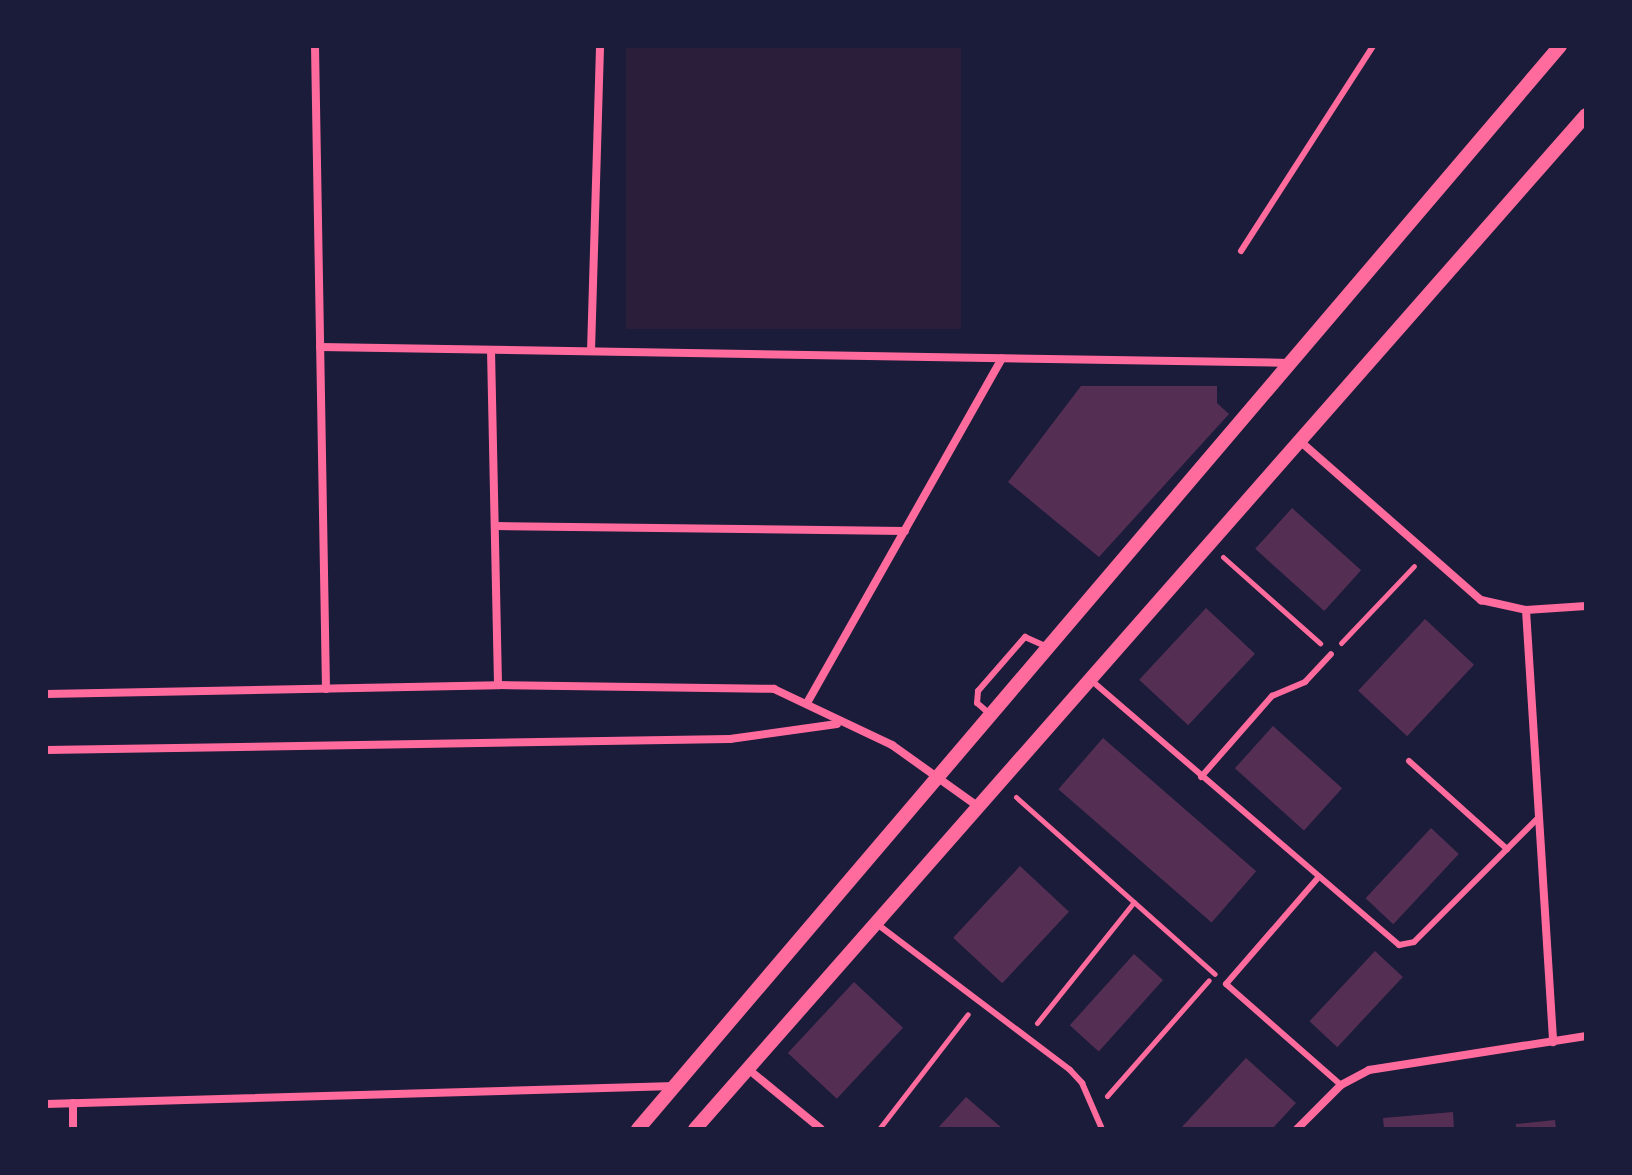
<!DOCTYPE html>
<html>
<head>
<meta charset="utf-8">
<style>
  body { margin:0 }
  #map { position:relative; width:1632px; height:1175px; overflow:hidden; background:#1b1b3a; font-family:"Open Sans",sans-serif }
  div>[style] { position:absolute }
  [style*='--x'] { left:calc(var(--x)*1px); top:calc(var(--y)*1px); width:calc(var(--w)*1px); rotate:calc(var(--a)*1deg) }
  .green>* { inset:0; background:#2a1e3b; transform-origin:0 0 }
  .building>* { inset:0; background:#542f53; transform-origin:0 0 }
  .path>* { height:5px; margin:-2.5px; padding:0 2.5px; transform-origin:2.5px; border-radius:2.5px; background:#ff6b9d }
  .service>* { height:6px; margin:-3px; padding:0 3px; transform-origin:3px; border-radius:3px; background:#ff6b9d }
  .minor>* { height:8px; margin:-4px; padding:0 4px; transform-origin:4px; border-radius:4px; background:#ff6b9d }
  .tertiary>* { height:14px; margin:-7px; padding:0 7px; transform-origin:7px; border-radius:7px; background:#ff6b9d }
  span { translate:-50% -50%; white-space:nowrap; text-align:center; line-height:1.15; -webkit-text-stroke:8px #1b1b3a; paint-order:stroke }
  .frame { position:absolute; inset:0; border:48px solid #1b1b3a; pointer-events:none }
</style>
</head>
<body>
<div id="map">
  <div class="green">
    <div style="left:626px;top:46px;width:335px;height:283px"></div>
  </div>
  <div class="building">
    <div style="clip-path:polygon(1081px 386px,1217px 386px,1217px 403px,1229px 414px,1099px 557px,1008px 482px)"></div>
    <div style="left:1292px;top:508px;width:93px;height:55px;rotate:42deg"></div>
    <div style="left:1206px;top:608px;width:67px;height:98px;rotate:43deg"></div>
    <div style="left:1425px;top:619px;width:67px;height:98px;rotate:43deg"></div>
    <div style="left:1273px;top:726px;width:93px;height:57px;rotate:42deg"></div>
    <div style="left:1103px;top:738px;width:203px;height:68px;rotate:41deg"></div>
    <div style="left:1431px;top:828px;width:38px;height:96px;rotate:43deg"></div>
    <div style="left:1020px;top:866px;width:67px;height:98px;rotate:43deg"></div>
    <div style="left:1375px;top:951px;width:38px;height:96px;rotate:43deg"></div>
    <div style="left:1134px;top:954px;width:39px;height:96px;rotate:42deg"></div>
    <div style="left:854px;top:982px;width:67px;height:97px;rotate:43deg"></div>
    <div style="clip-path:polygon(1246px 1058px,1296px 1103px,1272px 1129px,1180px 1129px)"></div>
    <div style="clip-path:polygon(966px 1097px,1003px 1129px,937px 1129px)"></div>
    <div style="clip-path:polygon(1453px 1112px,1454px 1129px,1384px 1129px,1383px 1118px)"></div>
    <div style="clip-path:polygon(1555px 1120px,1556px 1129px,1516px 1129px,1516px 1124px)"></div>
  </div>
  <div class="path">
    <div style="--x:1223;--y:557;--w:130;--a:41.6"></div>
    <div style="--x:1341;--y:643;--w:106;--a:-46.5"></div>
    <div style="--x:1016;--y:797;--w:266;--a:41.7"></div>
    <div style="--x:1037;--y:1023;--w:155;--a:-51.3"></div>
    <div style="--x:1107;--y:1096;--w:154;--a:-48.7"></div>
    <div style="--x:879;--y:1129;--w:145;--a:-52.3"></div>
  </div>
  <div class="service">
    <div style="--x:1241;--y:251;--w:244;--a:-57.2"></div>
    <div style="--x:1092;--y:681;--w:405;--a:40.7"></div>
    <div style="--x:1399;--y:945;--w:15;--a:-11"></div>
    <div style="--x:1414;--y:942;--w:177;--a:-45"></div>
    <div style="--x:991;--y:715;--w:18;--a:-139"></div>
    <div style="--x:977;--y:703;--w:12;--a:-85"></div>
    <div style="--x:978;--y:691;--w:72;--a:-49"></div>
    <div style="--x:1025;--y:637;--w:24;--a:24"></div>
    <div style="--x:1409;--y:761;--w:132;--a:41.9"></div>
    <div style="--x:1201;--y:777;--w:108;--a:-48.8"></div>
    <div style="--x:1272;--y:696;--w:36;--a:-23"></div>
    <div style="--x:1305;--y:682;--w:38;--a:-47"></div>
    <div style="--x:1317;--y:879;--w:139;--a:130.9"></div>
    <div style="--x:1226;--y:984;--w:153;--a:41.3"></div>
    <div style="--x:877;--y:924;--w:242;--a:37.1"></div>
    <div style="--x:1070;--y:1070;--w:18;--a:47"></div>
    <div style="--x:1082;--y:1083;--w:50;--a:66.5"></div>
  </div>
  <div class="minor">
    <div style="--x:315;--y:46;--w:643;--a:89.02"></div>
    <div style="--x:320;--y:347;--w:970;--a:0.94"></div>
    <div style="--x:491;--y:350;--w:335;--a:88.8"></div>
    <div style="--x:591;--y:351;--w:305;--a:-88.3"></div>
    <div style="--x:1301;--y:442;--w:240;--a:41.3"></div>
    <div style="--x:1481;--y:600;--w:46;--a:12.5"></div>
    <div style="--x:1526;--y:610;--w:60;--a:-3.8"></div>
    <div style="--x:495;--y:526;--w:410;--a:0.7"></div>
    <div style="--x:1526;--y:610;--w:433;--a:86.4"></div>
    <div style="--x:46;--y:694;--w:452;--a:-1.1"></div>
    <div style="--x:498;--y:685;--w:276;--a:0.8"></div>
    <div style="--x:774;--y:689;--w:131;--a:25.4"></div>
    <div style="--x:892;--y:745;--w:107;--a:35.5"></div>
    <div style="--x:807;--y:703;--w:396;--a:-60.5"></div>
    <div style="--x:46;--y:750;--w:684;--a:-0.92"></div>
    <div style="--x:730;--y:739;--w:108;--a:-8"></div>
    <div style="--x:748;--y:1069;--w:94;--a:39.4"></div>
    <div style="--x:73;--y:1103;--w:26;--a:90"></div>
    <div style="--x:46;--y:1104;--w:629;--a:-1.64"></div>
    <div style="--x:1297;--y:1129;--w:62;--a:-45"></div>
    <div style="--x:1341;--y:1085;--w:32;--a:-28"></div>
    <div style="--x:1369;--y:1070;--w:220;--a:-8.9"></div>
  </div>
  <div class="tertiary">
    <div style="--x:638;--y:1129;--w:1422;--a:-49.59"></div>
    <div style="--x:695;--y:1129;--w:1350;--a:-48.69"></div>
  </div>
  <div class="frame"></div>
</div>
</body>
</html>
